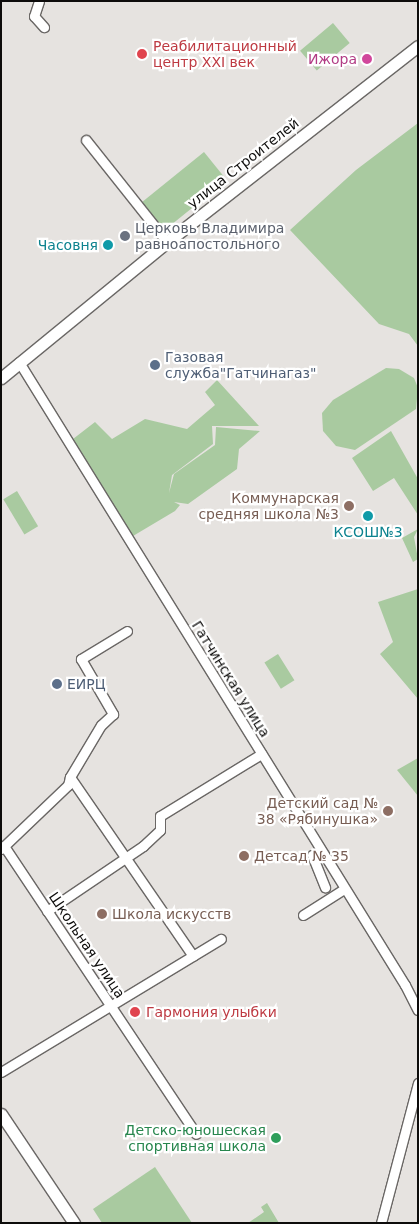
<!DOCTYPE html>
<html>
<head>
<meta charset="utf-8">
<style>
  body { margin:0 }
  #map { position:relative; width:419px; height:1224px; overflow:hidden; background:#e6e3e0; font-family:"DejaVu Sans",sans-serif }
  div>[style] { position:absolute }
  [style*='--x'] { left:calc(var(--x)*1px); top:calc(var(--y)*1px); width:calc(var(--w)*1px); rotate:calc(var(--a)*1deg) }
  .green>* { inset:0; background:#a9caa0; transform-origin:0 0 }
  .roads { filter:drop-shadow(1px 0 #6a6765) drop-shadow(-1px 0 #6a6765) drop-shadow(0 1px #6a6765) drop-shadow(0 -1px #6a6765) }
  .minor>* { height:9px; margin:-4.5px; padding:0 4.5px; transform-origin:4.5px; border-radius:4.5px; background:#fff }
  .major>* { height:11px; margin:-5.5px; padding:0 5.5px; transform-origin:5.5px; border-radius:5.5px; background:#fff }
  .dots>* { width:14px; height:14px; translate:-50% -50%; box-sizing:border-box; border:2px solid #fff; border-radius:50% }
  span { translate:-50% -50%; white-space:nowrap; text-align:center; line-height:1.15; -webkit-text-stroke:4.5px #fff; paint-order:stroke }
  .health-label { font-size:14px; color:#be3a42 }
  .left { translate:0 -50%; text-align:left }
  .hotel-label { font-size:14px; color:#b23c85 }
  .right { translate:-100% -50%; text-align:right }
  .street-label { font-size:14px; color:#0d0c0b }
  .worship-label { font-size:14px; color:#5b616d }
  .culture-label { font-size:14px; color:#0d838f }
  .service-label { font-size:14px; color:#4e5e75 }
  .education-label { font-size:14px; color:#785e54 }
  .leisure-label { font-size:14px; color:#27864d }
  .frame { position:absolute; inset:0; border:2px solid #0d0c0b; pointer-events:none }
</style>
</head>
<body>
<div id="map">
  <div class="green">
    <div style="left:333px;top:23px;width:26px;height:43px;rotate:50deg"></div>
    <div style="clip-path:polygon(418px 123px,418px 346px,409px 334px,379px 324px,290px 230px,356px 170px)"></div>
    <div style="left:204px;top:152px;width:36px;height:80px;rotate:51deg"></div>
    <div style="clip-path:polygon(386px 368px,399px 369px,414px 378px,418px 388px,416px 409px,355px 450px,336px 446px,323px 431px,322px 413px,333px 400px)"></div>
    <div style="clip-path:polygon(217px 380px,259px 426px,212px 426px,213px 444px,172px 475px,169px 493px,174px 474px,215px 445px,216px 427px,260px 431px,239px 449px,237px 469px,188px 504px,174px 502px,180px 505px,175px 511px,133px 536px,73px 439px,95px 422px,112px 439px,145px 419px,187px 429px,215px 405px,205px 392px)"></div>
    <div style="clip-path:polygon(391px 431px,418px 479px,418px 515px,394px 478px,373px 491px,352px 458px)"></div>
    <div style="left:17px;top:491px;width:41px;height:16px;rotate:59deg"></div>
    <div style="clip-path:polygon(418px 529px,414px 537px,418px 559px,413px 562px,402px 538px)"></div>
    <div style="clip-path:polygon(418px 589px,418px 699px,380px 654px,393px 642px,378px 602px)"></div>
    <div style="left:278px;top:654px;width:31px;height:16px;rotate:58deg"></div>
    <div style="clip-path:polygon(418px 758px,418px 796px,397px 770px)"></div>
    <div style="clip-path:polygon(155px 1167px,192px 1223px,102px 1223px,93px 1209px)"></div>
    <div style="clip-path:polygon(267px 1203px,279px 1223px,248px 1223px,264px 1212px,261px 1207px)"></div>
  </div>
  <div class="roads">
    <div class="minor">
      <div style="--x:39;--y:1;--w:16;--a:108"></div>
      <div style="--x:34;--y:16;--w:15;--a:48"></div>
      <div style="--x:86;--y:140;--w:130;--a:51.5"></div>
      <div style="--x:19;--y:362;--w:733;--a:58.22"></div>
      <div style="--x:405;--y:985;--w:28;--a:63"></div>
      <div style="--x:127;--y:631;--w:54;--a:148.7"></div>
      <div style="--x:81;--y:659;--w:64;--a:59.8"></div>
      <div style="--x:113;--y:714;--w:16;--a:137"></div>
      <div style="--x:101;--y:725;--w:61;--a:120.8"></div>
      <div style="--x:70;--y:777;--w:217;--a:55.5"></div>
      <div style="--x:4;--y:846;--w:346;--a:56.3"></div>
      <div style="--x:1;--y:849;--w:93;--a:-43.7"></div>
      <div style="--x:68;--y:785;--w:8;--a:-76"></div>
      <div style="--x:312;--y:855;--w:35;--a:68"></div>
      <div style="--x:47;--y:911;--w:116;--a:-34.1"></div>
      <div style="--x:143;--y:846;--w:23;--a:-43"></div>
      <div style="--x:160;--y:830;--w:14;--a:-90"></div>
      <div style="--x:160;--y:816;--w:119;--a:-31.5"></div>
      <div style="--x:303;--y:915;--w:49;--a:-32.4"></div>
      <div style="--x:1;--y:1072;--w:257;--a:-31.2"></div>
      <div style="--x:381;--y:1223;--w:145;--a:-75.2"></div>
    </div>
    <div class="major">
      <div style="--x:1;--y:378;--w:215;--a:-39.3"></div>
      <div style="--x:167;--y:242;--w:318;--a:-38"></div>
      <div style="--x:1;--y:1114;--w:131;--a:56.2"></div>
    </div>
  </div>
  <div class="dots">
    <div style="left:142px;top:54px;background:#e0444e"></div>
    <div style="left:367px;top:59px;background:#d1479c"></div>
    <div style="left:125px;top:236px;background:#6b7280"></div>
    <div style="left:108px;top:245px;background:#0f9aa8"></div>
    <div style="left:155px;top:365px;background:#5c6f8a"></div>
    <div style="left:349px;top:506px;background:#8d6e63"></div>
    <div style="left:368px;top:516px;background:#0f9aa8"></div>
    <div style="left:57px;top:684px;background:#5c6f8a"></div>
    <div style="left:388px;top:811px;background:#8d6e63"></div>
    <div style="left:244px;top:856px;background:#8d6e63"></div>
    <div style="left:102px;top:914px;background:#8d6e63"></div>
    <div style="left:135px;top:1012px;background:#e0444e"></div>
    <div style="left:276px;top:1138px;background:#2e9e5b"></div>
  </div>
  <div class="health-label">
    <span class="left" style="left:153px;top:54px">Реабилитационный<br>центр ХХI век</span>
    <span class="left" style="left:146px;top:1012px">Гармония улыбки</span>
  </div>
  <div class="hotel-label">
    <span class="right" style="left:357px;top:59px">Ижора</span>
  </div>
  <div class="street-label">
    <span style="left:243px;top:163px;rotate:-38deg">улица Строителей</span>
    <span style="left:231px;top:679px;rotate:58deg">Гатчинская улица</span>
    <span style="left:87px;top:945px;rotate:56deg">Школьная улица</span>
  </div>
  <div class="worship-label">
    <span class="left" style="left:135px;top:236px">Церковь Владимира<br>равноапостольного</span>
  </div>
  <div class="culture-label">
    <span class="right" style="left:98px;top:245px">Часовня</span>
    <span style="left:368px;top:532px">КСОШ№3</span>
  </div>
  <div class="service-label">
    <span class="left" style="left:165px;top:365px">Газовая<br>служба"Гатчинагаз"</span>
    <span class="left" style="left:67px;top:684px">ЕИРЦ</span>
  </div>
  <div class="education-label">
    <span class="right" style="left:339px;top:506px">Коммунарская<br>средняя школа №3</span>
    <span class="right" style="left:378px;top:811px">Детский сад №<br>38 «Рябинушка»</span>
    <span class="left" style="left:254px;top:856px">Детсад № 35</span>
    <span class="left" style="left:112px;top:914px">Школа искусств</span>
  </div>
  <div class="leisure-label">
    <span class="right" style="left:266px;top:1138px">Детско-юношеская<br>спортивная школа</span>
  </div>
  <div class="frame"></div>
</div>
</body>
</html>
